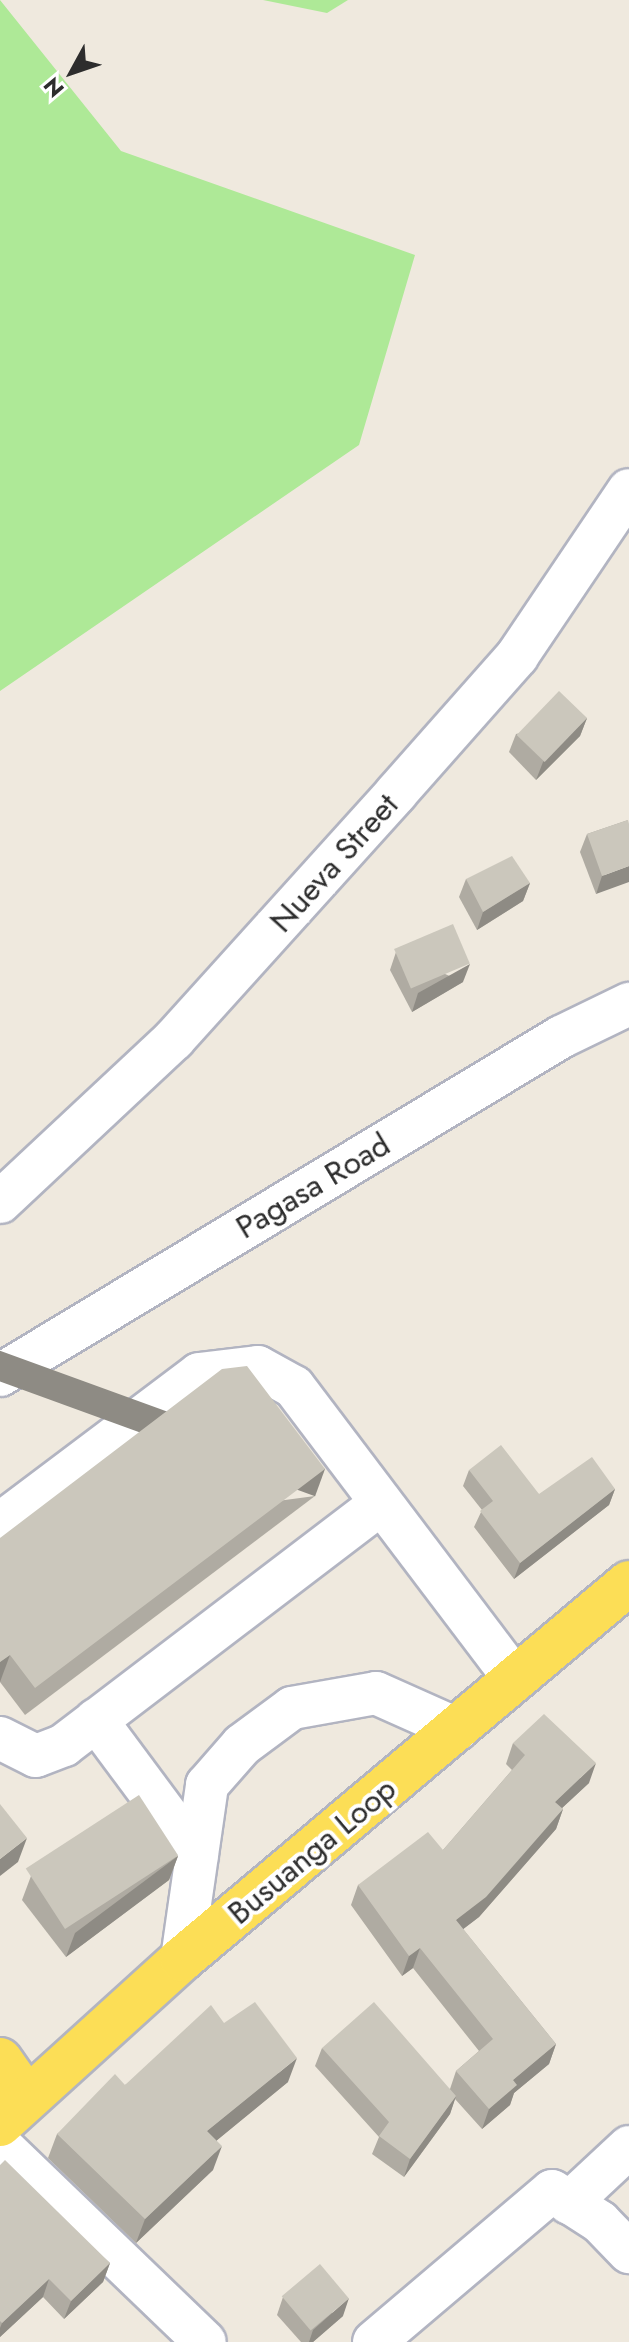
<!DOCTYPE html>
<html>
<head>
<meta charset="utf-8">
<style>
  body { margin:0 }
  #map { position:relative; width:629px; height:2342px; overflow:hidden; background:#efe9de; font-family:Jost,sans-serif }
  div>[style] { position:absolute }
  [style*='--x'] { left:calc(var(--x)*1px); top:calc(var(--y)*1px); width:calc(var(--w)*1px); rotate:calc(var(--a)*1deg) }
  .green>* { inset:0; background:#aee997 }
  .roads { filter:drop-shadow(2px 0 #b2b4c1) drop-shadow(-2px 0 #b2b4c1) drop-shadow(0 2px #b2b4c1) drop-shadow(0 -2px #b2b4c1) }
  .minor>* { height:42px; margin:-21px; padding:0 21px; transform-origin:21px; border-radius:21px; background:#fff }
  .major>* { height:44px; margin:-22px; padding:0 22px; transform-origin:22px; border-radius:22px; background:#fcde56 }
  .wall>* { inset:0; background:#afaba2 }
  .shaded-wall>* { inset:0; background:#8e8b84; transform-origin:0 0 }
  .building>* { inset:0; background:#cbc7bc; transform-origin:0 0 }
  span { translate:-50% -50%; white-space:nowrap; text-align:center; line-height:1.15; -webkit-text-stroke:8px #fff; paint-order:stroke }
  .street-label { font-size:32px; color:#2d2d2d }
  .north { position:absolute; left:32px; top:32px; width:80px; height:80px; -webkit-text-stroke:6px #fff; paint-order:stroke; rotate:230deg; font-size:22px; font-weight:700; line-height:32px; text-align:center; color:#2d2d2d }
  .north::after { content:''; display:block; margin:auto; width:28px; height:36px; background:#2d2d2d; clip-path:polygon(50% 0,100% 100%,50% 72%,0 100%) }
</style>
</head>
<body>
<div id="map">
  <div class="green">
    <div style="clip-path:polygon(0 0,121px 151px,415px 255px,359px 445px,0 691px)"></div>
    <div style="clip-path:polygon(263px 0,348px 0,327px 13px)"></div>
  </div>
  <div class="roads">
    <div class="minor">
      <div style="--x:0;--y:1202;--w:238;--a:-43.1"></div>
      <div style="--x:174;--y:1039;--w:331;--a:-47.9"></div>
      <div style="--x:396;--y:793;--w:183;--a:-48.5"></div>
      <div style="--x:517;--y:656;--w:200;--a:-56"></div>
      <div style="--x:0;--y:1375;--w:655;--a:-31.07"></div>
      <div style="--x:561;--y:1037;--w:76;--a:-25.9"></div>
      <div style="--x:0;--y:1524;--w:249;--a:-37"></div>
      <div style="--x:199;--y:1374;--w:59;--a:-6.8"></div>
      <div style="--x:258;--y:1367;--w:41;--a:29.1"></div>
      <div style="--x:294;--y:1387;--w:365;--a:52.9"></div>
      <div style="--x:96;--y:1720;--w:169;--a:53.4"></div>
      <div style="--x:0;--y:1738;--w:40;--a:26.6"></div>
      <div style="--x:36;--y:1756;--w:30;--a:-21"></div>
      <div style="--x:64;--y:1745;--w:397;--a:-37.3"></div>
      <div style="--x:182;--y:1959;--w:176;--a:-81.8"></div>
      <div style="--x:207;--y:1785;--w:53;--a:-48.8"></div>
      <div style="--x:242;--y:1745;--w:62;--a:-36.5"></div>
      <div style="--x:292;--y:1708;--w:85;--a:-10.1"></div>
      <div style="--x:376;--y:1693;--w:89;--a:24"></div>
      <div style="--x:0;--y:2145;--w:284;--a:43.9"></div>
      <div style="--x:569;--y:2203;--w:82;--a:-43"></div>
      <div style="--x:374;--y:2342;--w:233;--a:-40.3"></div>
      <div style="--x:552;--y:2191;--w:57;--a:32.9"></div>
      <div style="--x:600;--y:2222;--w:42;--a:46"></div>
    </div>
    <div class="major">
      <div style="--x:0;--y:2060;--w:45;--a:54.9"></div>
      <div style="--x:0;--y:2124;--w:246;--a:-42.2"></div>
      <div style="--x:182;--y:1959;--w:584;--a:-40.07"></div>
    </div>
  </div>
  <div class="wall">
    <div style="clip-path:polygon(587px 718px,580px 736px,536px 780px,509px 752px,516px 734px)"></div>
    <div style="clip-path:polygon(628px 820px,596px 894px,580px 852px,587px 834px)"></div>
    <div style="clip-path:polygon(466px 879px,530px 883px,523px 901px,477px 930px,459px 897px)"></div>
    <div style="clip-path:polygon(396px 952px,463px 982px,412px 1012px,390px 970px)"></div>
    <div style="clip-path:polygon(469px 1470px,539px 1494px,615px 1489px,609px 1505px,514px 1579px,474px 1527px,482px 1510px,463px 1486px)"></div>
    <div style="clip-path:polygon(315px 1496px,25px 1715px,0 1682px,0 1538px)"></div>
    <div style="clip-path:polygon(513px 1743px,589px 1783px,562px 1808px,563px 1809px,556px 1829px,479px 1917px,463px 1929px,556px 2044px,549px 2064px,514px 2093px,510px 2105px,482px 2129px,455px 2099px,450px 2114px,404px 2177px,372px 2154px,379px 2137px,315px 2066px,322px 2048px,450px 2089px,456px 2071px,479px 2051px,413px 1968px,402px 1976px,351px 1905px,358px 1885px,443px 1850px,512px 1770px,506px 1764px)"></div>
    <div style="clip-path:polygon(178px 1856px,169px 1880px,66px 1957px,22px 1900px,31px 1876px)"></div>
    <div style="clip-path:polygon(224px 2023px,288px 2082px,217px 2140px,213px 2170px,136px 2243px,48px 2158px,57px 2134px,125px 2085px)"></div>
    <div style="clip-path:polygon(0 2165px,110px 2263px,103px 2282px,64px 2319px,43px 2297px,0 2337px)"></div>
    <div style="clip-path:polygon(283px 2297px,343px 2316px,313px 2342px,301px 2342px,277px 2315px)"></div>
  </div>
  <div class="shaded-wall">
    <div style="clip-path:polygon(587px 718px,580px 736px,536px 780px,543px 762px)"></div>
    <div style="clip-path:polygon(629px 866px,629px 882px,596px 894px,602px 876px)"></div>
    <div style="clip-path:polygon(530px 883px,523px 901px,477px 930px,483px 912px)"></div>
    <div style="clip-path:polygon(470px 964px,463px 982px,412px 1012px,418px 993px)"></div>
    <div style="left:325px;top:1469px;width:29px;height:363px;rotate:110deg"></div>
    <div style="clip-path:polygon(615px 1489px,609px 1505px,514px 1579px,520px 1563px)"></div>
    <div style="clip-path:polygon(10px 1655px,0 1682px,0 1662px)"></div>
    <div style="clip-path:polygon(596px 1763px,589px 1783px,547px 1822px,555px 1802px)"></div>
    <div style="clip-path:polygon(563px 1809px,556px 1829px,479px 1917px,449px 1940px,456px 1920px)"></div>
    <div style="clip-path:polygon(27px 1838px,18px 1862px,0 1876px,0 1859px)"></div>
    <div style="clip-path:polygon(178px 1856px,169px 1880px,66px 1957px,75px 1933px)"></div>
    <div style="clip-path:polygon(420px 1948px,413px 1968px,402px 1976px,409px 1956px)"></div>
    <div style="clip-path:polygon(556px 2044px,549px 2064px,514px 2093px,510px 2105px,482px 2129px,489px 2109px,513px 2080px)"></div>
    <div style="clip-path:polygon(297px 2058px,288px 2082px,199px 2155px,207px 2131px)"></div>
    <div style="clip-path:polygon(456px 2096px,450px 2114px,404px 2177px,410px 2159px)"></div>
    <div style="clip-path:polygon(222px 2146px,213px 2170px,136px 2243px,145px 2219px)"></div>
    <div style="clip-path:polygon(110px 2263px,103px 2282px,64px 2319px,71px 2301px)"></div>
    <div style="clip-path:polygon(49px 2279px,43px 2297px,0 2337px,0 2328px,2px 2323px)"></div>
    <div style="clip-path:polygon(349px 2298px,343px 2316px,313px 2342px,309px 2342px,313px 2330px)"></div>
  </div>
  <div class="building">
    <div style="left:559px;top:691px;width:39px;height:61px;rotate:44deg"></div>
    <div style="clip-path:polygon(628px 820px,629px 824px,629px 866px,602px 876px,587px 834px)"></div>
    <div style="clip-path:polygon(512px 856px,530px 883px,483px 912px,466px 879px)"></div>
    <div style="left:453px;top:924px;width:43px;height:64px;rotate:67deg"></div>
    <div style="clip-path:polygon(247px 1366px,325px 1469px,35px 1688px,10px 1655px,0 1662px,0 1538px,222px 1369px)"></div>
    <div style="clip-path:polygon(501px 1445px,539px 1494px,592px 1457px,615px 1489px,520px 1563px,480px 1511px,493px 1501px,469px 1470px)"></div>
    <div style="clip-path:polygon(544px 1714px,596px 1763px,555px 1802px,563px 1809px,486px 1897px,456px 1920px,556px 2044px,513px 2080px,517px 2085px,489px 2109px,456px 2071px,493px 2039px,420px 1948px,409px 1956px,358px 1885px,428px 1832px,443px 1850px,525px 1755px,513px 1743px)"></div>
    <div style="left:139px;top:1795px;width:72px;height:135px;rotate:57deg"></div>
    <div style="clip-path:polygon(0 1804px,27px 1838px,0 1859px)"></div>
    <div style="clip-path:polygon(255px 2002px,297px 2058px,207px 2131px,222px 2146px,145px 2219px,57px 2134px,115px 2074px,125px 2085px,211px 2005px,224px 2023px)"></div>
    <div style="clip-path:polygon(374px 2002px,456px 2096px,410px 2159px,379px 2136px,389px 2122px,322px 2048px)"></div>
    <div style="clip-path:polygon(5px 2160px,110px 2263px,71px 2301px,49px 2279px,2px 2323px,0 2321px,0 2165px)"></div>
    <div style="left:320px;top:2264px;width:45px;height:50px;rotate:50deg"></div>
  </div>
  <div class="street-label">
    <span style="left:334px;top:863px;rotate:-48deg">Nueva Street</span>
    <span style="left:313px;top:1186px;rotate:-31deg">Pagasa Road</span>
    <span style="left:312px;top:1851px;rotate:-40deg">Busuanga Loop</span>
  </div>
  <div class="north">N</div>
</div>
</body>
</html>
